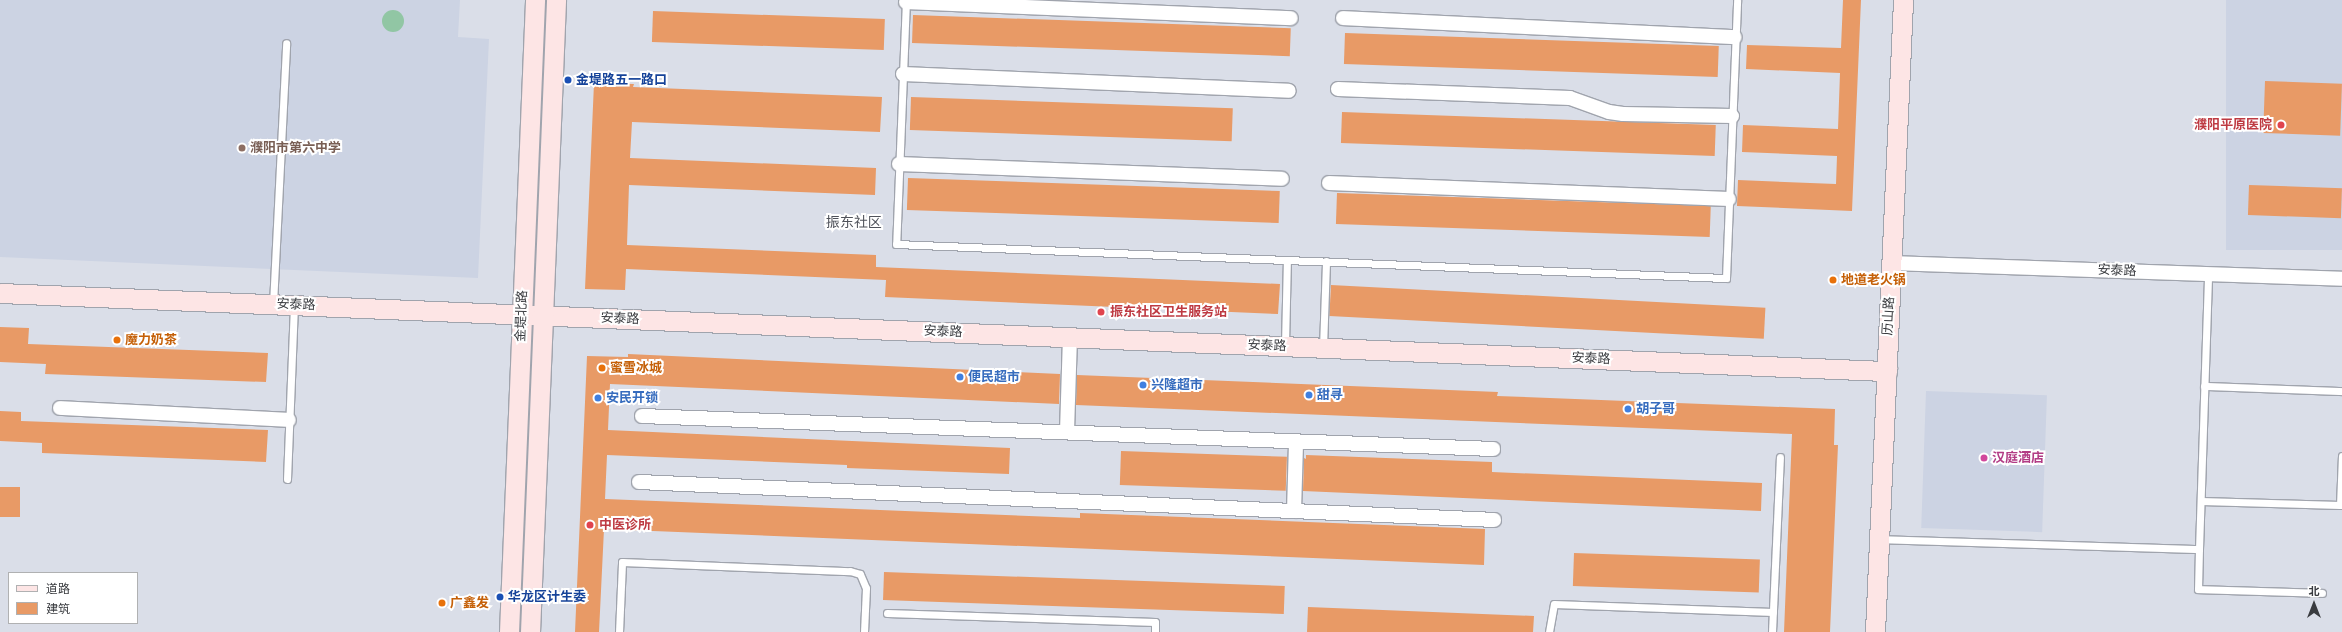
<!DOCTYPE html>
<html>
<head>
<meta charset="utf-8">
<style>
  body { margin:0 }
  #map { position:relative; width:2342px; height:632px; overflow:hidden; background:#dadee8; font-family:"Sofia Sans Condensed","Noto Sans SC",sans-serif }
  div>[style] { position:absolute }
  [style*='--x'] { left:calc(var(--x)*1px); top:calc(var(--y)*1px); width:calc(var(--w)*1px); rotate:calc(var(--a)*1deg) }
  .built>* { inset:0; background:#ccd3e3; transform-origin:0 0 }
  .green>* { inset:0; background:#91c6a4 }
  .round { border-radius:50% }
  .building>* { inset:0; background:#e89a66; transform-origin:0 0 }
  .roads { filter:drop-shadow(1px 0 #a0a4ad) drop-shadow(-1px 0 #a0a4ad) drop-shadow(0 1px #a0a4ad) drop-shadow(0 -1px #a0a4ad) }
  .lane>* { height:7px; margin:-3.5px; padding:0 3.5px; transform-origin:3.5px; border-radius:3.5px; background:#fff }
  .street>* { height:14px; margin:-7px; padding:0 7px; transform-origin:7px; border-radius:7px; background:#fff }
  .secondary>* { height:19px; margin:-9.5px; padding:0 9.5px; transform-origin:9.5px; border-radius:9.5px; background:#fde5e5 }
  .dots>* { width:11px; height:11px; translate:-50% -50%; box-sizing:border-box; border:2px solid #fff; border-radius:50% }
  span { translate:-50% -50%; white-space:nowrap; text-align:center; line-height:1.15; -webkit-text-stroke:4px #fff; paint-order:stroke }
  .transit-label { font-size:13px; color:#164399; font-weight:700 }
  .left { translate:0 -50%; text-align:left }
  .health-label { font-size:13px; color:#be3a42; font-weight:700 }
  .right { translate:-100% -50%; text-align:right }
  .education-label { font-size:13px; color:#785e54; font-weight:700 }
  .street-label { font-size:13px; color:#393b3f }
  .food-label { font-size:13px; color:#c56008; font-weight:700 }
  .shop-label { font-size:13px; color:#366cbe; font-weight:700 }
  .hotel-label { font-size:13px; color:#b23c85; font-weight:700 }
  .neighbourhood-label { font-size:14px; color:#4f525a }
  .legend { position:absolute; left:8px; top:572px; width:130px; height:52px; box-sizing:border-box; background:#fff; border:1px solid #b0b1b2; margin:0; padding:5px 7px; list-style:none; font-size:12px; color:#393b3f }
  .legend li { display:flex; align-items:center; gap:8px; height:20px }
  .legend b { width:20px; border:1px solid #b0b1b2 }
  .north { position:absolute; left:2294px; top:584px; width:40px; height:40px; -webkit-text-stroke:3px #fff; paint-order:stroke; rotate:0deg; font-size:11px; font-weight:700; line-height:16px; text-align:center; color:#393b3f }
  .north::after { content:''; display:block; margin:auto; width:14px; height:18px; background:#393b3f; clip-path:polygon(50% 0,100% 100%,50% 72%,0 100%) }
</style>
</head>
<body>
<div id="map">
  <div class="built">
    <div style="clip-path:polygon(0 0,460px 0,458px 37px,489px 39px,478px 278px,0 257px)"></div>
    <div style="left:2226px;top:0;width:116px;height:250px"></div>
    <div style="left:1926px;top:391px;width:121px;height:137px;rotate:2deg"></div>
  </div>
  <div class="green">
    <div class="round" style="left:382px;top:10px;width:22px;height:22px"></div>
  </div>
  <div class="building">
    <div style="clip-path:polygon(1843px 0,1861px 0,1852px 211px,1737px 206px,1738px 180px,1836px 184px,1837px 156px,1742px 152px,1743px 125px,1838px 129px,1840px 73px,1746px 69px,1747px 45px,1841px 48px)"></div>
    <div style="left:653px;top:11px;width:232px;height:31px;rotate:2deg"></div>
    <div style="left:913px;top:15px;width:378px;height:28px;rotate:2deg"></div>
    <div style="left:1345px;top:33px;width:374px;height:31px;rotate:2deg"></div>
    <div style="left:2265px;top:81px;width:77px;height:52px;rotate:2deg"></div>
    <div style="clip-path:polygon(594px 83px,634px 84px,633px 87px,882px 97px,880px 132px,632px 122px,630px 158px,876px 168px,875px 195px,629px 185px,627px 245px,876px 255px,876px 267px,1280px 284px,1278px 314px,885px 297px,886px 280px,626px 269px,625px 290px,585px 289px)"></div>
    <div style="left:911px;top:97px;width:322px;height:33px;rotate:2deg"></div>
    <div style="left:1342px;top:112px;width:374px;height:31px;rotate:2deg"></div>
    <div style="left:908px;top:178px;width:372px;height:32px;rotate:2deg"></div>
    <div style="left:2249px;top:185px;width:93px;height:30px;rotate:2deg"></div>
    <div style="left:1337px;top:193px;width:374px;height:31px;rotate:2deg"></div>
    <div style="left:1331px;top:285px;width:435px;height:31px;rotate:3deg"></div>
    <div style="clip-path:polygon(0 327px,29px 328px,28px 344px,268px 353px,266px 382px,45px 374px,46px 364px,0 362px)"></div>
    <div style="clip-path:polygon(628px 354px,1060px 374px,1059px 404px,610px 384px,608px 430px,1010px 448px,1009px 474px,847px 468px,847px 465px,607px 455px,605px 499px,1080px 518px,1080px 513px,1485px 529px,1484px 565px,604px 529px,599px 632px,575px 632px,587px 356px,628px 357px)"></div>
    <div style="clip-path:polygon(1077px 375px,1498px 392px,1497px 396px,1835px 409px,1834px 445px,1838px 445px,1830px 632px,1784px 632px,1792px 434px,1076px 405px)"></div>
    <div style="clip-path:polygon(0 411px,21px 412px,21px 421px,268px 430px,266px 462px,42px 453px,42px 443px,0 441px)"></div>
    <div style="left:1121px;top:451px;width:166px;height:34px;rotate:2deg"></div>
    <div style="clip-path:polygon(1306px 455px,1492px 462px,1492px 472px,1762px 483px,1761px 511px,1303px 491px,1304px 458px,1306px 459px)"></div>
    <div style="left:0;top:487px;width:20px;height:30px"></div>
    <div style="left:1574px;top:553px;width:186px;height:33px;rotate:2deg"></div>
    <div style="left:884px;top:572px;width:401px;height:28px;rotate:2deg"></div>
    <div style="clip-path:polygon(1308px 607px,1534px 616px,1533px 632px,1307px 632px)"></div>
  </div>
  <div class="roads">
    <div class="lane">
      <div style="--x:906;--y:0;--w:244;--a:92.3"></div>
      <div style="--x:896;--y:244;--w:831;--a:2.35"></div>
      <div style="--x:1726;--y:278;--w:278;--a:-87.7"></div>
      <div style="--x:273;--y:304;--w:261;--a:-87.1"></div>
      <div style="--x:1285;--y:345;--w:85;--a:-88.7"></div>
      <div style="--x:1323;--y:348;--w:87;--a:-88"></div>
      <div style="--x:2204;--y:386;--w:138;--a:2.1"></div>
      <div style="--x:287;--y:479;--w:174;--a:-87.7"></div>
      <div style="--x:2201;--y:501;--w:139;--a:1.6"></div>
      <div style="--x:2340;--y:505;--w:49;--a:-87.7"></div>
      <div style="--x:1879;--y:539;--w:320;--a:1.8"></div>
      <div style="--x:2199;--y:549;--w:275;--a:-88.1"></div>
      <div style="--x:2199;--y:549;--w:40;--a:91.4"></div>
      <div style="--x:2198;--y:589;--w:124;--a:1.8"></div>
      <div style="--x:887;--y:613;--w:268;--a:1.9"></div>
      <div style="--x:1155;--y:622;--w:10;--a:90"></div>
      <div style="--x:619;--y:632;--w:70;--a:-87.5"></div>
      <div style="--x:622;--y:562;--w:228;--a:2.3"></div>
      <div style="--x:850;--y:571;--w:10;--a:17"></div>
      <div style="--x:860;--y:574;--w:15;--a:67"></div>
      <div style="--x:866;--y:588;--w:44;--a:92.6"></div>
      <div style="--x:1549;--y:632;--w:28;--a:-80"></div>
      <div style="--x:1554;--y:604;--w:219;--a:2.1"></div>
      <div style="--x:1772;--y:632;--w:175;--a:-87.4"></div>
    </div>
    <div class="street">
      <div style="--x:906;--y:2;--w:385;--a:2.4"></div>
      <div style="--x:1343;--y:18;--w:392;--a:2.8"></div>
      <div style="--x:903;--y:74;--w:386;--a:2.5"></div>
      <div style="--x:1338;--y:89;--w:232;--a:2.2"></div>
      <div style="--x:1570;--y:98;--w:41;--a:19.7"></div>
      <div style="--x:1609;--y:112;--w:14;--a:8"></div>
      <div style="--x:1623;--y:114;--w:109;--a:1.1"></div>
      <div style="--x:899;--y:164;--w:383;--a:2.2"></div>
      <div style="--x:1329;--y:183;--w:400;--a:2.3"></div>
      <div style="--x:1891;--y:263;--w:451;--a:2"></div>
      <div style="--x:60;--y:408;--w:229;--a:3"></div>
      <div style="--x:642;--y:416;--w:852;--a:2.22"></div>
      <div style="--x:1067;--y:432;--w:94;--a:-88.2"></div>
      <div style="--x:639;--y:482;--w:856;--a:2.54"></div>
      <div style="--x:1294;--y:511;--w:69;--a:-88.3"></div>
    </div>
    <div class="secondary">
      <div style="--x:0;--y:293;--w:1889;--a:2.37"></div>
      <div style="--x:509;--y:632;--w:633;--a:-87.64"></div>
      <div style="--x:530;--y:632;--w:633;--a:-87.64"></div>
      <div style="--x:1875;--y:632;--w:633;--a:-87.46"></div>
    </div>
  </div>
  <div class="dots">
    <div style="left:568px;top:80px;background:#1a4fb4"></div>
    <div style="left:2281px;top:125px;background:#e0444e"></div>
    <div style="left:242px;top:148px;background:#8d6e63"></div>
    <div style="left:1833px;top:280px;background:#e8710a"></div>
    <div style="left:1101px;top:312px;background:#e0444e"></div>
    <div style="left:117px;top:340px;background:#e8710a"></div>
    <div style="left:602px;top:368px;background:#e8710a"></div>
    <div style="left:960px;top:377px;background:#3f7fe0"></div>
    <div style="left:1143px;top:385px;background:#3f7fe0"></div>
    <div style="left:1309px;top:395px;background:#3f7fe0"></div>
    <div style="left:598px;top:398px;background:#3f7fe0"></div>
    <div style="left:1628px;top:409px;background:#3f7fe0"></div>
    <div style="left:1984px;top:458px;background:#d1479c"></div>
    <div style="left:590px;top:525px;background:#e0444e"></div>
    <div style="left:500px;top:597px;background:#1a4fb4"></div>
    <div style="left:442px;top:603px;background:#e8710a"></div>
  </div>
  <div class="transit-label">
    <span class="left" style="left:576px;top:80px">金堤路五一路口</span>
    <span class="left" style="left:508px;top:597px">华龙区计生委</span>
  </div>
  <div class="health-label">
    <span class="right" style="left:2272px;top:125px">濮阳平原医院</span>
    <span class="left" style="left:1110px;top:312px">振东社区卫生服务站</span>
    <span class="left" style="left:599px;top:525px">中医诊所</span>
  </div>
  <div class="education-label">
    <span class="left" style="left:250px;top:148px">濮阳市第六中学</span>
  </div>
  <div class="street-label">
    <span style="left:2117px;top:271px;rotate:2deg">安泰路</span>
    <span style="left:296px;top:305px;rotate:2deg">安泰路</span>
    <span style="left:522px;top:316px;rotate:-88deg">金堤北路</span>
    <span style="left:1889px;top:316px;rotate:-87deg">历山路</span>
    <span style="left:620px;top:319px;rotate:2deg">安泰路</span>
    <span style="left:943px;top:332px;rotate:2deg">安泰路</span>
    <span style="left:1267px;top:346px;rotate:2deg">安泰路</span>
    <span style="left:1591px;top:359px;rotate:2deg">安泰路</span>
  </div>
  <div class="food-label">
    <span class="left" style="left:1841px;top:280px">地道老火锅</span>
    <span class="left" style="left:125px;top:340px">魔力奶茶</span>
    <span class="left" style="left:610px;top:368px">蜜雪冰城</span>
    <span class="left" style="left:450px;top:603px">广鑫发</span>
  </div>
  <div class="shop-label">
    <span class="left" style="left:968px;top:377px">便民超市</span>
    <span class="left" style="left:1151px;top:385px">兴隆超市</span>
    <span class="left" style="left:1317px;top:395px">甜寻</span>
    <span class="left" style="left:606px;top:398px">安民开锁</span>
    <span class="left" style="left:1636px;top:409px">胡子哥</span>
  </div>
  <div class="hotel-label">
    <span class="left" style="left:1992px;top:458px">汉庭酒店</span>
  </div>
  <div class="neighbourhood-label">
    <span style="left:854px;top:223px">振东社区</span>
  </div>
  <ul class="legend">
  <li><b style="height:5px;background:#fde5e5"></b>道路</li>
  <li><b style="height:11px;background:#e89a66"></b>建筑</li>
  </ul>
  <div class="north">北</div>
</div>
</body>
</html>
